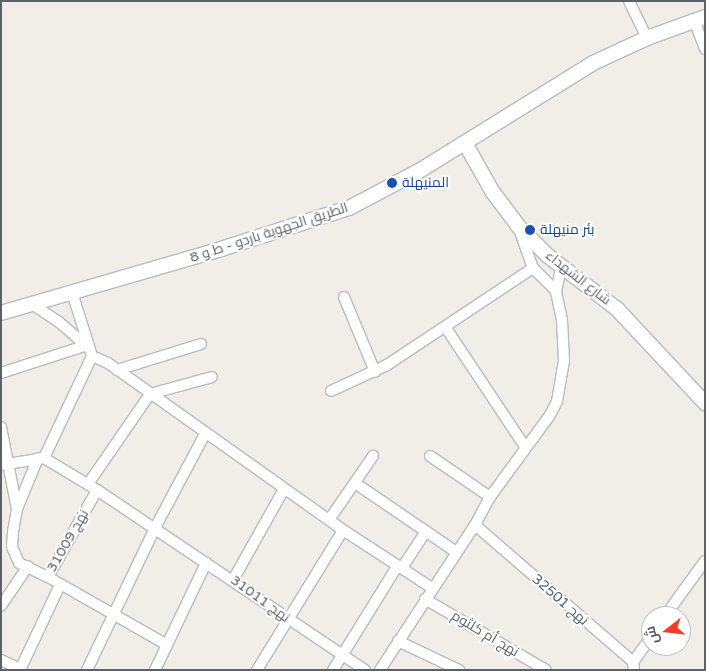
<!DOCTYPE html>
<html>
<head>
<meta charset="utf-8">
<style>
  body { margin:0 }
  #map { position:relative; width:706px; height:671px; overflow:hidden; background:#f0eee6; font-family:"Varela Round",Cairo,sans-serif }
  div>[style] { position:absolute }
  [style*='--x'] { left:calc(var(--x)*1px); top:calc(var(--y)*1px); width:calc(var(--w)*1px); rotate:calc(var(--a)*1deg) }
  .roads { filter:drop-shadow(1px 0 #b8bbc0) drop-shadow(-1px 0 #b8bbc0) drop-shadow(0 1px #b8bbc0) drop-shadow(0 -1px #b8bbc0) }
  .street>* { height:10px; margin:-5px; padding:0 5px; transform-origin:5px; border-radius:5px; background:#fff }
  .secondary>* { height:14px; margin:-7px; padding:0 7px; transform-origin:7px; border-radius:7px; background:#fff }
  .dots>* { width:14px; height:14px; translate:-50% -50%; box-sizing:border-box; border:2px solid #fff; border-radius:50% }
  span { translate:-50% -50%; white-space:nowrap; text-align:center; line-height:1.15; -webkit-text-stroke:4px #fff; paint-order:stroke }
  .transit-label { font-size:14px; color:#164399 }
  .left { translate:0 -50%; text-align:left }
  .street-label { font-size:14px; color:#5d6167 }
  .frame { position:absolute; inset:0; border:2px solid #5d6167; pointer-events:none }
  .north { position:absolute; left:641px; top:606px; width:50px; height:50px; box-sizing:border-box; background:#fff; border:1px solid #bec0c2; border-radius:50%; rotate:254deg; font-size:14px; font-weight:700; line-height:20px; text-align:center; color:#5d6167 }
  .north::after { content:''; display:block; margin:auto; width:18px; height:22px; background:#f13e2b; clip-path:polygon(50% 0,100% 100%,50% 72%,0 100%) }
</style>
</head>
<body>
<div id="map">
  <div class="roads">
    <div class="street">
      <div style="--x:629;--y:1;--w:41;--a:64.1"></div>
      <div style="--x:694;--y:20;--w:31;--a:69"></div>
      <div style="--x:519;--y:229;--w:41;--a:70.3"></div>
      <div style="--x:533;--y:268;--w:33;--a:45"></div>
      <div style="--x:344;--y:297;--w:81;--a:67.5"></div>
      <div style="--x:32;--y:304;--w:32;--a:34"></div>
      <div style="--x:59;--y:322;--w:38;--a:41"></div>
      <div style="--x:446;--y:328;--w:143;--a:56.4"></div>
      <div style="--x:92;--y:356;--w:17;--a:24"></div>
      <div style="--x:108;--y:363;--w:288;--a:35.4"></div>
      <div style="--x:343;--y:530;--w:106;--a:33.1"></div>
      <div style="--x:117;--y:370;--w:88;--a:-17.2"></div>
      <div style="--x:1;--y:373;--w:90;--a:-18"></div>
      <div style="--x:331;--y:391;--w:62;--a:-24.9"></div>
      <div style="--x:387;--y:365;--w:175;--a:-33.6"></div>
      <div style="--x:1;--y:427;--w:84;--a:79"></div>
      <div style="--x:430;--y:456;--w:73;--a:34.3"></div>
      <div style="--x:38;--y:458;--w:55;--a:112.4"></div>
      <div style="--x:17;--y:509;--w:23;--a:100"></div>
      <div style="--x:13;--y:532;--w:15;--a:94"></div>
      <div style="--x:12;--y:547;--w:17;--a:66"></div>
      <div style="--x:19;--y:563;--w:32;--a:26"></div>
      <div style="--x:48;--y:577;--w:100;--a:-60.6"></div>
      <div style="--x:44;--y:458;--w:113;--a:-64.8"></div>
      <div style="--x:92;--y:356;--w:67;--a:-107.4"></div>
      <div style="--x:1;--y:465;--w:44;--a:-9.2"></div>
      <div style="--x:44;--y:458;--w:62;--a:31.1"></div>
      <div style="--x:97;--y:490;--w:323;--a:33.9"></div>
      <div style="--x:355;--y:483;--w:122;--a:34.3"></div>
      <div style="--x:88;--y:484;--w:109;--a:-55.4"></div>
      <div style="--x:150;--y:394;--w:64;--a:-15.3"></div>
      <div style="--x:329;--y:520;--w:78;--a:-55.5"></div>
      <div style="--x:475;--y:525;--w:209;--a:40.9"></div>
      <div style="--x:402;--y:568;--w:44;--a:-57"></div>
      <div style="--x:48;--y:577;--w:137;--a:29.7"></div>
      <div style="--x:233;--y:580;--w:104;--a:-60.7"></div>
      <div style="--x:425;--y:599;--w:140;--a:30.4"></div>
      <div style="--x:1;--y:606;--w:48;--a:-56"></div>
      <div style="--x:665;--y:616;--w:68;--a:-54"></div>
      <div style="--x:398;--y:641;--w:68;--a:25.4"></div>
      <div style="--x:1;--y:660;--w:21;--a:25"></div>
      <div style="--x:20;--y:670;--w:94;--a:-64.8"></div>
      <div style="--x:87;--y:670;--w:157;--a:-64.4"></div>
      <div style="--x:155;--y:528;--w:106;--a:-62"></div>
      <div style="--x:155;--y:670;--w:119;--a:-64.5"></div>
      <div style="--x:257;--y:670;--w:164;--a:-58.4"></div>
      <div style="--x:333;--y:670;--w:123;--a:-58.2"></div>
      <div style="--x:380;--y:670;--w:173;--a:-56.8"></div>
      <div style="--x:475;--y:525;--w:32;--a:-62"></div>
      <div style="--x:490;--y:497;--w:102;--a:-53.8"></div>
      <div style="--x:550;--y:415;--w:16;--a:-63"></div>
      <div style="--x:557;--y:401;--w:41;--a:-80.1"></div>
      <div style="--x:564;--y:361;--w:41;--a:-92.8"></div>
      <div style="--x:562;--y:320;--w:30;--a:-102"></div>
      <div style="--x:556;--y:291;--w:18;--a:-77"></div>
      <div style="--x:560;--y:273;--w:7;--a:-45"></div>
      <div style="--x:634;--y:670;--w:8;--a:-97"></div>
      <div style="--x:633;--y:662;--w:31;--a:-54"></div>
    </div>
    <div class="secondary">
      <div style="--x:465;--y:143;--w:55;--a:60.6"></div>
      <div style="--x:492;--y:191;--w:45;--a:53.1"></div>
      <div style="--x:519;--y:227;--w:41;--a:45"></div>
      <div style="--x:548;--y:256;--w:87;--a:37.5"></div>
      <div style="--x:617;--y:309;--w:129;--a:46.9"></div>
      <div style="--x:1;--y:313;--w:229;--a:-16.2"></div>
      <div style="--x:221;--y:249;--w:134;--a:-17.8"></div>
      <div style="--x:349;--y:208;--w:79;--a:-27.9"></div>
      <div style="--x:419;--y:171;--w:205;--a:-31.8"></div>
      <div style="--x:593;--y:63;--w:60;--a:-24.8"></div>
      <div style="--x:647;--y:38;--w:62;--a:-19.9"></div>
    </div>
  </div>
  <div class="dots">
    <div style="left:392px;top:183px;background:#1a4fb4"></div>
    <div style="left:530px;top:230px;background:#1a4fb4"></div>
  </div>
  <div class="transit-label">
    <span class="left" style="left:402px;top:183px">المنيهلة</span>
    <span class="left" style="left:540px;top:230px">بئر منيهلة</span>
  </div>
  <div class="street-label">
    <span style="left:269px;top:233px;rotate:-18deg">الطريق الجهوية باردو - ط و 8</span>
    <span style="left:578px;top:278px;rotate:38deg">شارع الشهداء</span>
    <span style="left:68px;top:541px;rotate:-60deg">نهج 31009</span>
    <span style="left:260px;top:599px;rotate:36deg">نهج 31011</span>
    <span style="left:560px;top:600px;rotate:41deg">نهج 32501</span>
    <span style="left:485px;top:634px;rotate:31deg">نهج أم كلثوم</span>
  </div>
  <div class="frame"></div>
  <div class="north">ش</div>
</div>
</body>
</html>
